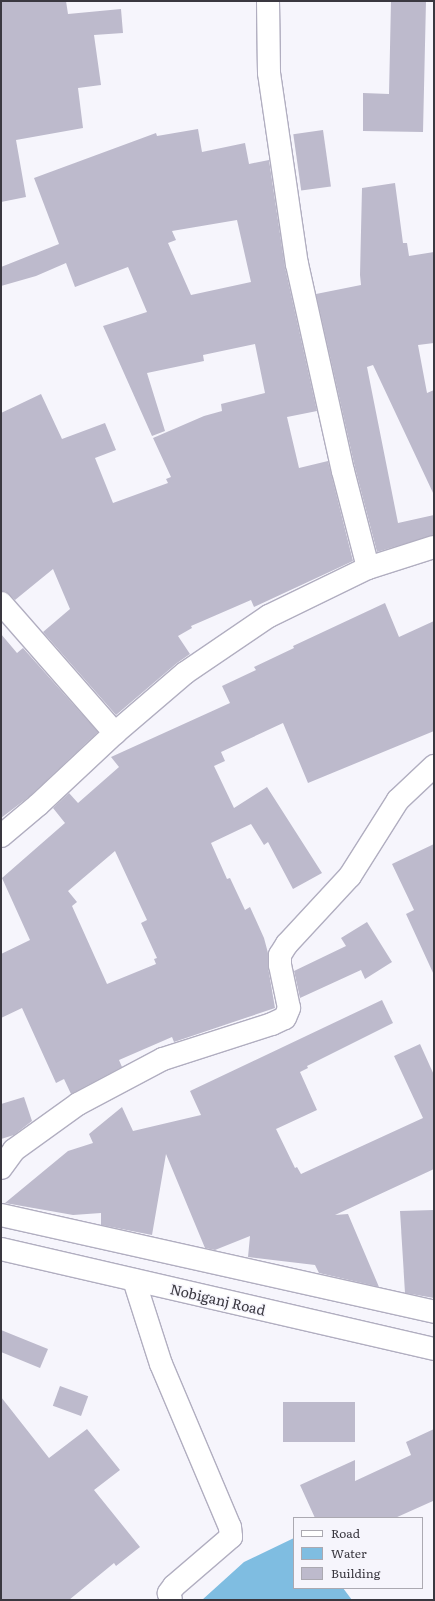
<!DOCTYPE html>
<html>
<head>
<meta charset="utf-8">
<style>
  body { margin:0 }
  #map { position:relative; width:435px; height:1601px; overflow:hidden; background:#f6f5fc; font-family:Literata,serif }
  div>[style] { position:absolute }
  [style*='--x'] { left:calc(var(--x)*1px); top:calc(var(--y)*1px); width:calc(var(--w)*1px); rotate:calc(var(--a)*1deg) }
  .water>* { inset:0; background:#7fbde1 }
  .building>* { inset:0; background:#bdbacc; transform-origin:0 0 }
  .roads { filter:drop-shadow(1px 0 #b1aec0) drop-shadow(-1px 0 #b1aec0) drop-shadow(0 1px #b1aec0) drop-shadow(0 -1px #b1aec0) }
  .minor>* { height:22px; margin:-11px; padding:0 11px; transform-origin:11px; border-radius:11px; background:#fff }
  .secondary>* { height:22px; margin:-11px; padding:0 11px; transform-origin:11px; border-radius:11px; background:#fff }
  span { translate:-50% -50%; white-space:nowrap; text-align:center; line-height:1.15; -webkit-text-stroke:3px #f6f5fc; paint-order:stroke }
  .street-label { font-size:14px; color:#3a3840 }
  .frame { position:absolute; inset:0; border:2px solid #3a3840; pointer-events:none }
  .legend { position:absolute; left:293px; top:1517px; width:130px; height:72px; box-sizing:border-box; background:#f6f5fc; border:1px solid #aba9b1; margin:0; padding:5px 7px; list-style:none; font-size:12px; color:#3a3840 }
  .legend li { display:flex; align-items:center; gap:8px; height:20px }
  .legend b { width:20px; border:1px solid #aba9b1 }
</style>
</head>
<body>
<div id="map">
  <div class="water">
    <div style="clip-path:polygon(294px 1538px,294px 1588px,343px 1588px,352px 1600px,202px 1600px,244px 1562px)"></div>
  </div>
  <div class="building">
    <div style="clip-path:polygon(1px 1px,66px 1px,68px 14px,121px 9px,123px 33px,94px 35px,101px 85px,78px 88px,83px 128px,16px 140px,26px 197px,1px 202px)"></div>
    <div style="clip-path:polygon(391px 1px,426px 1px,423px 132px,363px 131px,363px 93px,389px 94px)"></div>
    <div style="clip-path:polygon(evenodd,198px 129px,202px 152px,245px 143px,249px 164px,269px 160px,285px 267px,317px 411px,287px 417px,299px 468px,328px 461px,353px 561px,254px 607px,251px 600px,191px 626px,192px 628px,178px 636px,190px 654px,177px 663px,116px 715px,43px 632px,70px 609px,53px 569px,15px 600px,5px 591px,1px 591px,1px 413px,41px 394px,62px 439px,105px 423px,116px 450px,95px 458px,113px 503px,168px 483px,166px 479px,171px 477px,153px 438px,204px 416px,222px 411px,221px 404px,265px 393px,255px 344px,203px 355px,204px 361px,147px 373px,165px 431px,152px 436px,103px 326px,147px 312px,128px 267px,75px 287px,66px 263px,36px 276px,1px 286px,1px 267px,59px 244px,34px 178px,156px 133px,157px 136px,198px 129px,237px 220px,251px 282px,191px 295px,168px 243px,176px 240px,172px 231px,237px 220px)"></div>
    <div style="left:323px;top:130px;width:57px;height:30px;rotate:82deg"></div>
    <div style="clip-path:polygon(395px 183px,403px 243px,407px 243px,409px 256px,434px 252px,434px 343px,418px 345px,427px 393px,434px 390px,434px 495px,373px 365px,367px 367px,398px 523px,434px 515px,434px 535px,377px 552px,355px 468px,316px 294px,361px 285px,360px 275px,362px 188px)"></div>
    <div style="clip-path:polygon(evenodd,385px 603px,399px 637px,434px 621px,434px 731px,308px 783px,283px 723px,221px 752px,225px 761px,214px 766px,234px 808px,267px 787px,322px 873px,293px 889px,268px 842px,264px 845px,251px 824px,211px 843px,227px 879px,230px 878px,245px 910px,250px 907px,264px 938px,268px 953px,268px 967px,275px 1008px,174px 1042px,172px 1037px,119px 1060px,122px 1067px,71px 1094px,64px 1079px,56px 1083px,22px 1008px,1px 1018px,1px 954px,30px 940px,2px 878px,65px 823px,53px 808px,69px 793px,78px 803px,119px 767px,111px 757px,230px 703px,222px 686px,256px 670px,254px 667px,294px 648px,293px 646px,385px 603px,115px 851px,147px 920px,141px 923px,157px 958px,154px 959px,156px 964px,107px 984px,72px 906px,77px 902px,68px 891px,115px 851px)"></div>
    <div style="clip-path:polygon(1px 634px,17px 653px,23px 648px,98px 732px,30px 796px,1px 818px)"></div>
    <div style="clip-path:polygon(434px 844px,434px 975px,406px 914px,414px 910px,392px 864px)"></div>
    <div style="clip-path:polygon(367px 922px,392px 962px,365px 979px,361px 970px,300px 998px,294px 971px,346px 946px,341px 938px)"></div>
    <div style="clip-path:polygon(382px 1000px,393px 1023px,307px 1066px,308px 1068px,300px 1072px,317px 1110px,276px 1129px,295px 1168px,297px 1167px,301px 1174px,423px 1118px,394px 1056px,420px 1044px,434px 1075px,434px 1169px,335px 1215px,348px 1214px,379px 1287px,319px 1273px,315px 1265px,248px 1257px,250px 1236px,215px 1250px,205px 1248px,166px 1154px,152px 1235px,101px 1225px,101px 1213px,73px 1215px,5px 1203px,68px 1151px,93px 1143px,89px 1134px,122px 1107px,133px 1131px,201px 1115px,190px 1091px)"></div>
    <div style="clip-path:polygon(24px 1097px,32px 1121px,14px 1135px,1px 1139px,1px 1104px)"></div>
    <div style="clip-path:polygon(434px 1210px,434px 1298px,405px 1293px,400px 1211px)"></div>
    <div style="clip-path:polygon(1px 1330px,48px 1349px,40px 1368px,1px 1352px)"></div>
    <div style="left:60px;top:1386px;width:30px;height:21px;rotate:20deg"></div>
    <div style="clip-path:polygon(1px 1397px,49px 1458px,87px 1429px,120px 1470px,94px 1490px,140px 1547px,116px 1566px,114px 1563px,69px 1600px,1px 1600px)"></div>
    <div style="left:283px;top:1402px;width:72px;height:40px"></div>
    <div style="clip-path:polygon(434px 1429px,434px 1504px,433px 1501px,395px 1518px,315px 1518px,300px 1485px,355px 1460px,355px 1481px,411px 1455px,406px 1442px)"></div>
  </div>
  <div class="roads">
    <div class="minor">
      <div style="--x:268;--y:1;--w:72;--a:89.2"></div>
      <div style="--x:269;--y:73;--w:193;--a:81.7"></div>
      <div style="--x:297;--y:264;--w:212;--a:77.5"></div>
      <div style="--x:343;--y:471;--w:100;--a:75.5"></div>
      <div style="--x:1;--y:603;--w:173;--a:48.8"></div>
      <div style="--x:1;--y:836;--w:48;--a:-40"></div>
      <div style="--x:38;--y:805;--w:105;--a:-43.1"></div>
      <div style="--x:115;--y:733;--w:92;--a:-40.6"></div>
      <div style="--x:185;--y:673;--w:102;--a:-34.2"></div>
      <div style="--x:269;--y:616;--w:110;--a:-25.9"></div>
      <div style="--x:368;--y:568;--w:69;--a:-17.7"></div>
      <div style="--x:1;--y:1168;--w:22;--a:-54"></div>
      <div style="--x:14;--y:1150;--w:79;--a:-35.7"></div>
      <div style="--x:78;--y:1104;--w:96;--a:-27.9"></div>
      <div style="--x:163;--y:1059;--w:114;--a:-17.8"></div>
      <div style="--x:272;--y:1024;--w:14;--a:-25"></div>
      <div style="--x:285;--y:1018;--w:11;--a:-68"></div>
      <div style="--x:289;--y:1008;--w:44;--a:-101.8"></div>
      <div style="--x:280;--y:965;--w:10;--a:-90"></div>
      <div style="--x:280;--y:955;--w:13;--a:-58"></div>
      <div style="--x:287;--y:944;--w:93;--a:-47.2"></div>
      <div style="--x:350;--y:876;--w:90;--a:-57.7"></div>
      <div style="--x:398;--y:800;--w:50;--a:-43.4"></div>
      <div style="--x:134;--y:1280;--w:88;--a:72.2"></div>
      <div style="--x:161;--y:1364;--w:177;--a:67.1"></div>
      <div style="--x:230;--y:1527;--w:10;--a:84"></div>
      <div style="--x:231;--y:1537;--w:75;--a:139.3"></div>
      <div style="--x:174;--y:1586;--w:9;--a:126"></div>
      <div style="--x:169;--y:1593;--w:7;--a:74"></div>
    </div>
    <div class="secondary">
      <div style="--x:1;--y:1215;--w:444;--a:12.6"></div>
      <div style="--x:1;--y:1249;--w:444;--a:13"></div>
    </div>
  </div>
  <div class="street-label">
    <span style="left:218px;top:1299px;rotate:13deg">Nobiganj Road</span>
  </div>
  <div class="frame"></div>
  <ul class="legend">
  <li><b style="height:5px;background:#fff"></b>Road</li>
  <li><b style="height:11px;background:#7fbde1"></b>Water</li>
  <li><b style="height:11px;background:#bdbacc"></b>Building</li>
  </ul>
</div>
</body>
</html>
